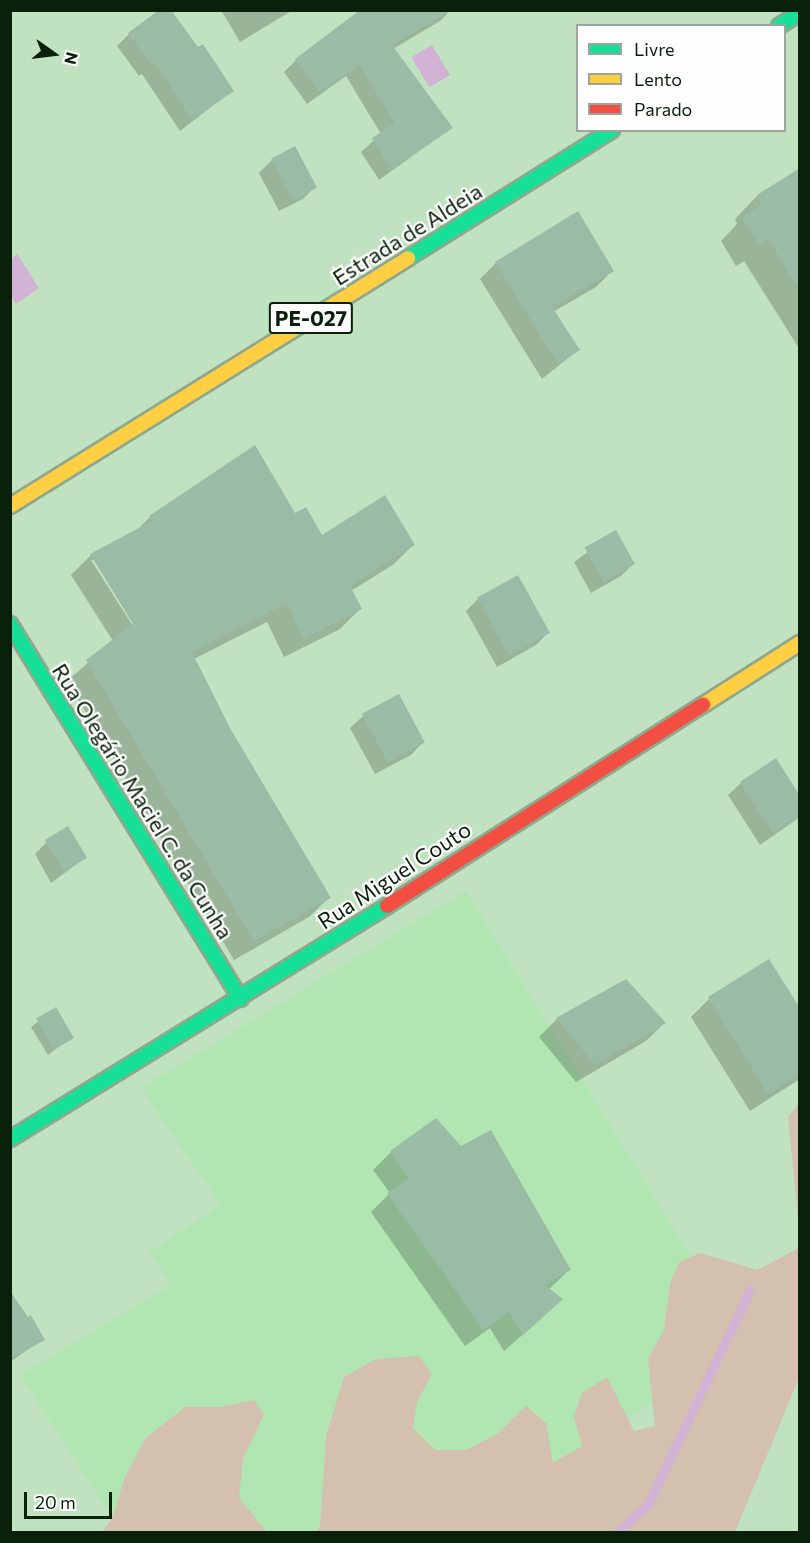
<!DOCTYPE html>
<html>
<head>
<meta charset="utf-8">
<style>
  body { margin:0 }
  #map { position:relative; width:810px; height:1543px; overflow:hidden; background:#c1e2c1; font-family:Commissioner,sans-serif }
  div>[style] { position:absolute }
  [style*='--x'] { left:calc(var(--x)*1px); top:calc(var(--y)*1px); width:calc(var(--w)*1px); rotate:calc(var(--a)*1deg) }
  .built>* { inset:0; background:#b1e5b2 }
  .green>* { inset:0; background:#d3c0ae }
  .water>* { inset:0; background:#d2b2d5; transform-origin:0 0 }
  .shadow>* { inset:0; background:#0003 }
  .stream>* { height:9px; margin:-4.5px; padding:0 4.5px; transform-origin:4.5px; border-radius:4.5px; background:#d2b2d5 }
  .building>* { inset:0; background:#9abca6; transform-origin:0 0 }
  .roads { filter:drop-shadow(2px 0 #8ea88e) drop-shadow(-2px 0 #8ea88e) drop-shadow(0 2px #8ea88e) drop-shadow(0 -2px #8ea88e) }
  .fast>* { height:14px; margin:-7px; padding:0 7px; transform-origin:7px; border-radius:7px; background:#16e098 }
  .slow>* { height:14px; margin:-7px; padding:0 7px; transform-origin:7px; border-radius:7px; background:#ffcf43 }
  .jam>* { height:14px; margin:-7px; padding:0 7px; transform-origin:7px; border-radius:7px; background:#f24e42 }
  span { translate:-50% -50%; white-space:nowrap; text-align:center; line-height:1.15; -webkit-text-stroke:4.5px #fefefe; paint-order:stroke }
  .shield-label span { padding:2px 4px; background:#fefefe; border:2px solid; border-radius:4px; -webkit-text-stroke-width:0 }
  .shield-label { font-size:21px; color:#09210b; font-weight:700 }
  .street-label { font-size:22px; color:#09210b }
  .frame { position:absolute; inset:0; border:12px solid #09210b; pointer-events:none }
  .legend { position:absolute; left:576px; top:24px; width:210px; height:108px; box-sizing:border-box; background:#fefefe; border:2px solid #9ca69d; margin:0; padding:8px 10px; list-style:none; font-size:18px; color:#09210b }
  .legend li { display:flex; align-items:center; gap:12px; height:30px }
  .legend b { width:30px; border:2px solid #9ca69d }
  .north { position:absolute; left:24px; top:24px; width:60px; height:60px; -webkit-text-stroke:4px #fefefe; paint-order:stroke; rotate:104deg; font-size:16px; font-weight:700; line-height:24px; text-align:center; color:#09210b }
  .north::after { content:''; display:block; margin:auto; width:21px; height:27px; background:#09210b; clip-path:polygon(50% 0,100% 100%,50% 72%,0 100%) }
  .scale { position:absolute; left:24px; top:1492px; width:88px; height:27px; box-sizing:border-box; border:3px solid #09210b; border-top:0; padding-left:8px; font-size:18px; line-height:21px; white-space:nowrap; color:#09210b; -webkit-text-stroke:4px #fefefe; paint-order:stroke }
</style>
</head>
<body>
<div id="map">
  <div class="built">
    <div style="clip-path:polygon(466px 891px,695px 1263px,663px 1396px,446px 1532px,122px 1532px,20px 1375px,171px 1285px,149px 1252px,221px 1205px,141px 1088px)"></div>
  </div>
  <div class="green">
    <div style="clip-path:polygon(799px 1104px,799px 1227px,788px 1117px)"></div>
    <div style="clip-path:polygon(799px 1248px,799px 1378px,735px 1532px,316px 1532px,320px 1527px,326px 1436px,344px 1377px,376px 1359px,419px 1356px,432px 1374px,417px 1402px,413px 1428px,435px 1450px,467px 1450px,497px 1434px,526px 1406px,546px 1423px,553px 1463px,582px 1446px,574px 1417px,582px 1393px,607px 1377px,634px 1431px,655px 1426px,648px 1359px,664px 1330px,670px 1283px,680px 1261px,701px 1253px,757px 1270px)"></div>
    <div style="clip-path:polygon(254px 1400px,264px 1414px,243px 1459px,239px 1498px,267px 1532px,102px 1532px,112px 1518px,125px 1477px,145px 1439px,185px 1407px,220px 1407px)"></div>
  </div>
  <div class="water">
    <div style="left:432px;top:45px;width:35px;height:24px;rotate:59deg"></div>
    <div style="clip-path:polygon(17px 254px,39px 288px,16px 304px,11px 296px,10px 260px)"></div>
  </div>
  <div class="shadow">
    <div style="clip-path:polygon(221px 10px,293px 10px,240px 42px)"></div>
    <div style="clip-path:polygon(451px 10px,440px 21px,393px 49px,451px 128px,379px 180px,361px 152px,381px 134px,346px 76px,307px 104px,284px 72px,296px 60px)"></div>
    <div style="clip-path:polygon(129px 34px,232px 91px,180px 131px,142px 74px,139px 76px,117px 46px)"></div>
    <div style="clip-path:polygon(294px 148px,315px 187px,303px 199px,279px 211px,259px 173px,271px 161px)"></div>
    <div style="clip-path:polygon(800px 171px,800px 350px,744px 261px,736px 266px,721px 241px,737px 224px,735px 219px,757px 196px)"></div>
    <div style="clip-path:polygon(578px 213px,612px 271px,596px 287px,553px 312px,578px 350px,542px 379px,480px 279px,496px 263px)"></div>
    <div style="clip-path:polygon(evenodd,295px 515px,322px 537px,413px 545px,394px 564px,351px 591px,360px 609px,340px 629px,284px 657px,267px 622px,194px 659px,228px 728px,329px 898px,309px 917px,234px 960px,67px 681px,113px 641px,71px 575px,91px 555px,136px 531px,150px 517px,295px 515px,91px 560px,95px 560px,139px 629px,136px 631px,91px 560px)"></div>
    <div style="clip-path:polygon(615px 532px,633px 564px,621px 576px,591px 593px,574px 562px)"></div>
    <div style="clip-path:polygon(478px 599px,548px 633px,536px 645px,497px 667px,466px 611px)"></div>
    <div style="clip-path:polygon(363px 716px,423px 742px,411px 755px,375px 774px,350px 728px)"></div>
    <div style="clip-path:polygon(741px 783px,800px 799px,800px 817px,760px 845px,728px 795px)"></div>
    <div style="clip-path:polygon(47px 842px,85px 858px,51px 883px,35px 854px)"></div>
    <div style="clip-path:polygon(768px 961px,800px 1010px,800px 1079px,750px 1111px,691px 1017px,709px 999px)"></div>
    <div style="clip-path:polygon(55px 1009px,72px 1037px,48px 1055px,31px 1027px)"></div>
    <div style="clip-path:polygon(557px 1019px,664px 1023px,646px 1041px,576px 1082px,539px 1037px)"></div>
    <div style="clip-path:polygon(391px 1152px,569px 1270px,548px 1290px,543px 1317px,504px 1351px,490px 1328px,465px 1346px,371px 1212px,390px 1193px,373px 1170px)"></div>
    <div style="clip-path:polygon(10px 1294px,43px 1339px,10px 1362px)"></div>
  </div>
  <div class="stream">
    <div style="--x:618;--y:1532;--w:41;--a:-43"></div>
    <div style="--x:648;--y:1504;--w:237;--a:-64.5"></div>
  </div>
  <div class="building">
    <div style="clip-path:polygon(159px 10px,171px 10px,198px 47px,203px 44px,234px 91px,192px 120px,155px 63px,152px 65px,128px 33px)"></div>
    <div style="clip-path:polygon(360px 10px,452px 10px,392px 45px,453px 128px,392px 169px,372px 138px,395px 123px,359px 65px,320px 93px,295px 59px)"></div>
    <div style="left:295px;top:146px;width:47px;height:27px;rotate:62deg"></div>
    <div style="clip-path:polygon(800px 168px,800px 290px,768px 239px,759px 244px,742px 217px,762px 205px,757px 195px)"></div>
    <div style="clip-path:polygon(578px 211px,614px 271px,552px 307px,580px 350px,558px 364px,495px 262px)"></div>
    <div style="clip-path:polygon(255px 445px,295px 513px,306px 507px,322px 535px,385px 495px,415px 545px,350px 586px,362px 609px,304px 639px,287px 603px,192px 652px,230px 728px,331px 898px,254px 941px,86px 660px,133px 624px,90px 554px,152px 521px,149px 516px)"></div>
    <div style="left:616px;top:530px;width:39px;height:36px;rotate:61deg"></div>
    <div style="left:518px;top:575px;width:66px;height:47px;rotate:61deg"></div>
    <div style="left:399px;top:694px;width:55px;height:42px;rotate:62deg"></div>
    <div style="clip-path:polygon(776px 758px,800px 796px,800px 816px,773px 833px,740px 782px)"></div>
    <div style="left:68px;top:826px;width:37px;height:27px;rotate:59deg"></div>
    <div style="clip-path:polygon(769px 959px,800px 1008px,800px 1074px,768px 1094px,708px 997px)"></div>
    <div style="clip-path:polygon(626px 979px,666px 1023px,595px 1065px,556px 1018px)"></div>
    <div style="left:56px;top:1007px;width:36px;height:23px;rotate:60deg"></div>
    <div style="clip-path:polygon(436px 1118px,461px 1146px,491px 1130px,571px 1270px,545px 1285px,563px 1299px,523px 1335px,509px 1312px,483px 1330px,387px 1193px,409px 1178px,390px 1151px)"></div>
    <div style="clip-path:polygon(10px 1291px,28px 1317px,31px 1315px,45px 1340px,10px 1359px)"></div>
  </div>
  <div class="roads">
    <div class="fast">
      <div style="--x:779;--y:26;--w:25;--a:-32"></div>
      <div style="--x:408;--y:258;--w:241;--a:-32.1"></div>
      <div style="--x:10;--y:624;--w:440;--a:58.4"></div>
      <div style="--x:10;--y:1139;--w:443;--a:-31.7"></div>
    </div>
    <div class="slow">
      <div style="--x:10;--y:506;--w:469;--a:-31.9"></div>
      <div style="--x:703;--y:705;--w:115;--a:-32.6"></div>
    </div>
    <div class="jam">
      <div style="--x:387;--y:906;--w:375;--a:-32.5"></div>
    </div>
  </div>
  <div class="shield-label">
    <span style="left:311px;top:318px">PE-027</span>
  </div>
  <div class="street-label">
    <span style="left:407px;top:234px;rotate:-32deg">Estrada de Aldeia</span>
    <span style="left:143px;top:801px;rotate:58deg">Rua Olegário Maciel C. da Cunha</span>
    <span style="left:394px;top:875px;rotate:-33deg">Rua Miguel Couto</span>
  </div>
  <div class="frame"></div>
  <ul class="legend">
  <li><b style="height:8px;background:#16e098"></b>Livre</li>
  <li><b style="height:8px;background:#ffcf43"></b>Lento</li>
  <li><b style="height:8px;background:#f24e42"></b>Parado</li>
  </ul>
  <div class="north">N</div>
  <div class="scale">20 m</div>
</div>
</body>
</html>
